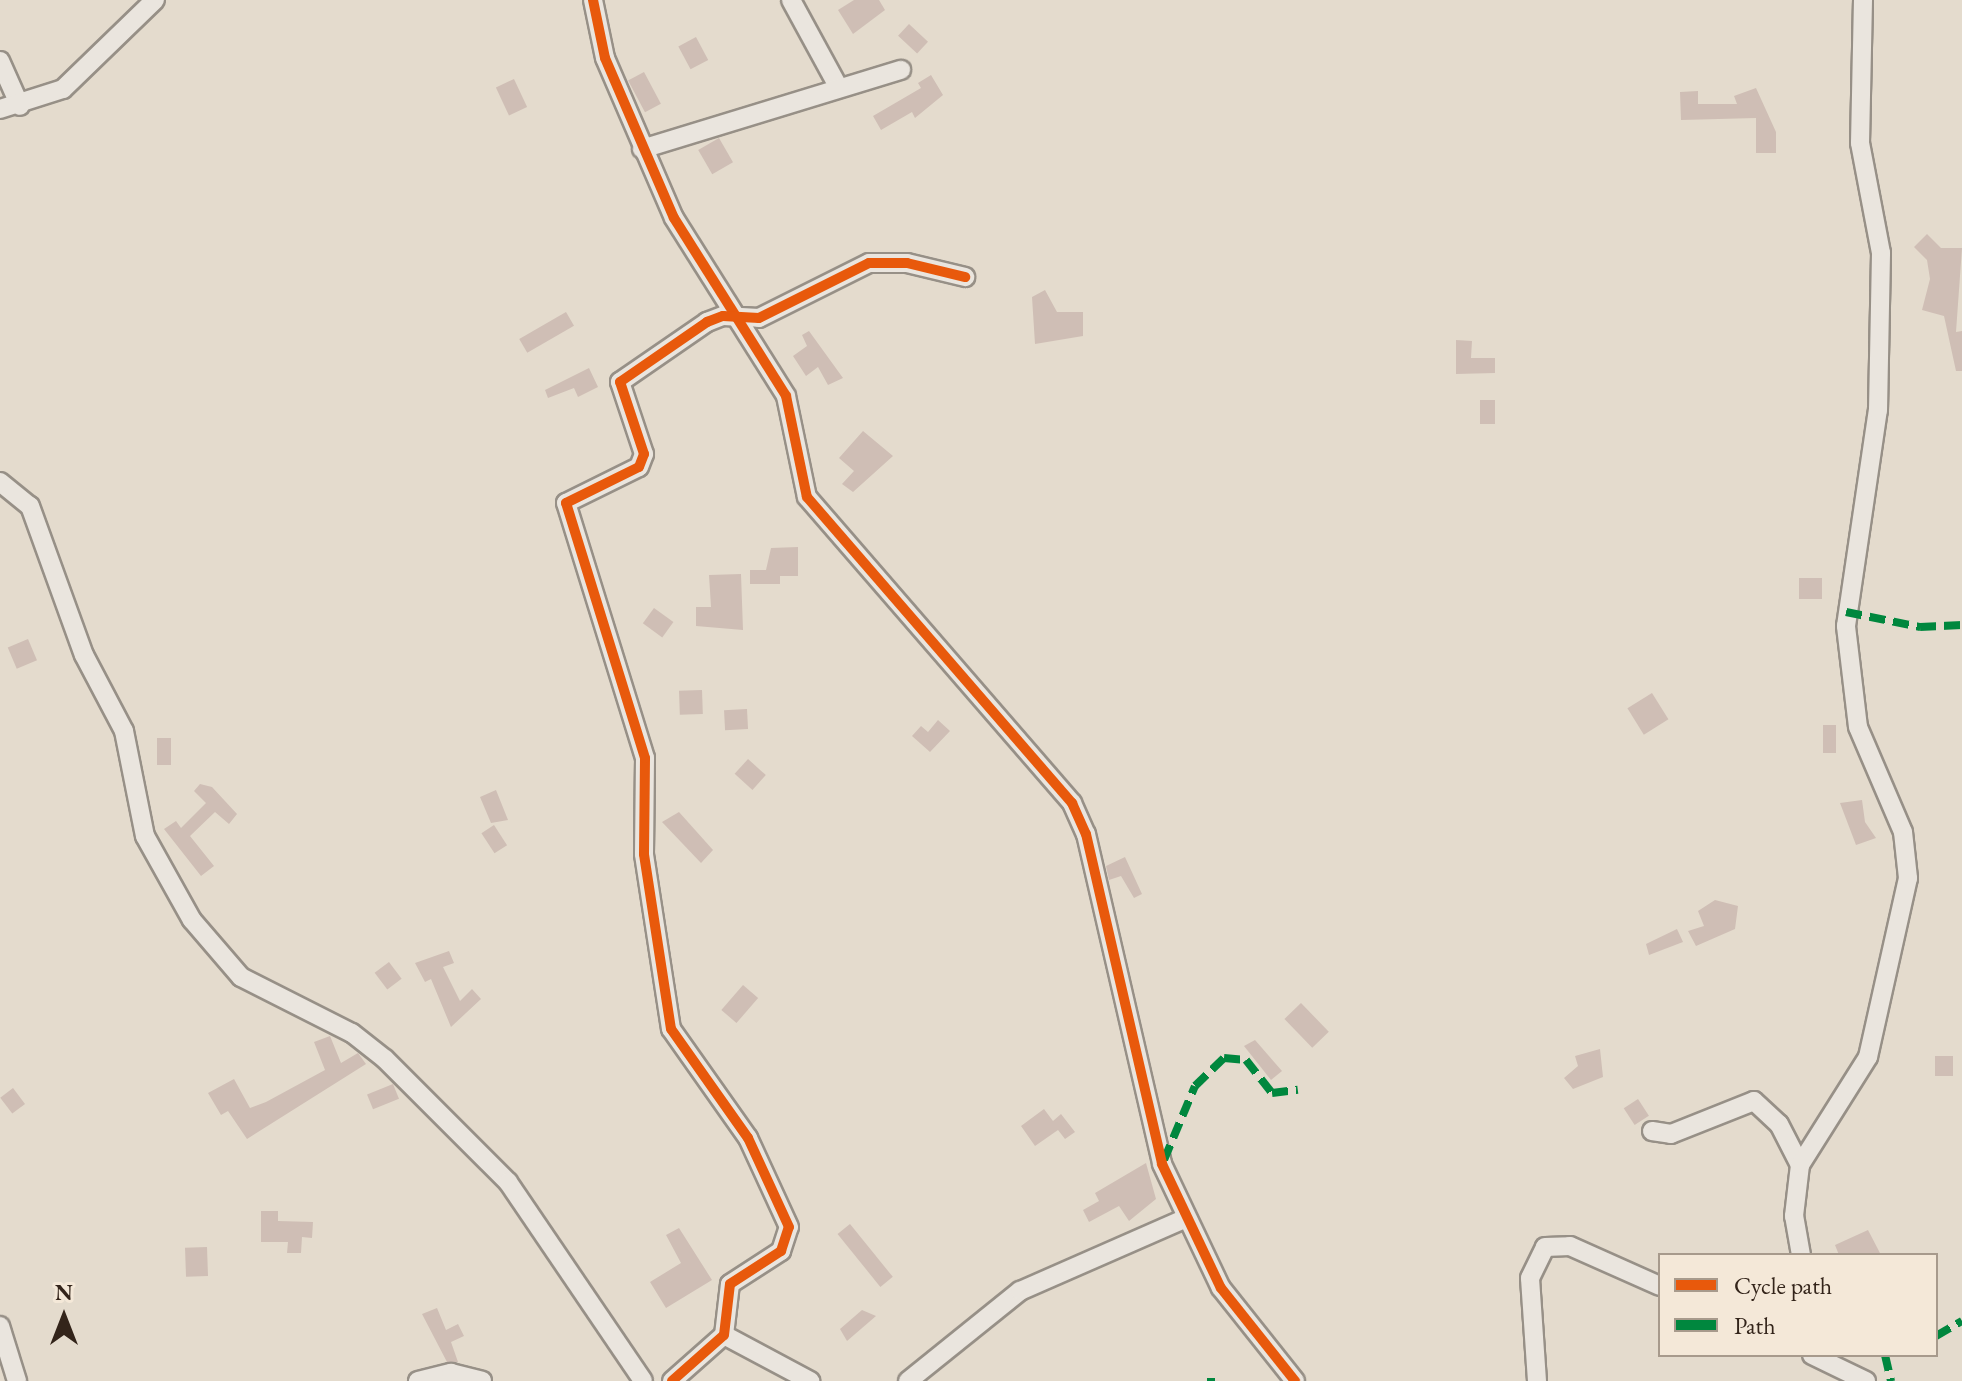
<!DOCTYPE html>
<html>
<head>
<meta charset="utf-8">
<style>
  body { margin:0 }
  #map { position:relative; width:1962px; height:1381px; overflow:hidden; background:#e4dbcd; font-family:"EB Garamond",serif }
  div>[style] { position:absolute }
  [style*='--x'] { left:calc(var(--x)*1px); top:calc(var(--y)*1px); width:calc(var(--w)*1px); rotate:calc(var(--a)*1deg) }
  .building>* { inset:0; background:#cfbeb5; transform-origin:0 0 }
  .roads { filter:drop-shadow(2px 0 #979087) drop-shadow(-2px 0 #979087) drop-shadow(0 2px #979087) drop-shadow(0 -2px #979087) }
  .street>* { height:18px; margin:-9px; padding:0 9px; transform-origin:9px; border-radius:9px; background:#eae5de }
  .quiet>* { height:8px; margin-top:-4px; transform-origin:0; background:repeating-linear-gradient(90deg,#00873e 0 16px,transparent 0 24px) }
  .cycleway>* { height:10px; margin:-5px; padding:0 5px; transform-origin:5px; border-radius:5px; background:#e8590c }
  span { translate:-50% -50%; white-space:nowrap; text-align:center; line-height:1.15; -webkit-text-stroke:6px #f4e8d8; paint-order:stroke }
  .legend { position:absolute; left:1658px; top:1253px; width:280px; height:104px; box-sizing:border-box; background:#f4e8d8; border:2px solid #a79a8c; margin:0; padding:10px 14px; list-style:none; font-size:24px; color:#33241a }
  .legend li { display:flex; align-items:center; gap:16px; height:40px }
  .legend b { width:40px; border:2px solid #a79a8c }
  .north { position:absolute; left:24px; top:1277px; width:80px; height:80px; -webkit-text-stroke:6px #f4e8d8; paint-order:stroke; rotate:0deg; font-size:22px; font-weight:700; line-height:32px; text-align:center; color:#33241a }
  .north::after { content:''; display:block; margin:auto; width:28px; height:36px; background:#33241a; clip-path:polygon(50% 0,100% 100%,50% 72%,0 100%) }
</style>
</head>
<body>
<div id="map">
  <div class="building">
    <div style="clip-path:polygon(854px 0,879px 0,885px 10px,853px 34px,838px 10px)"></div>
    <div style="left:909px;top:24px;width:26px;height:16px;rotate:43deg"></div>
    <div style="left:696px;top:37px;width:26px;height:20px;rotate:62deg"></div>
    <div style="left:644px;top:72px;width:36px;height:18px;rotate:62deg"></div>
    <div style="clip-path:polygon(931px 75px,943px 95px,915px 118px,912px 112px,881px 130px,873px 116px,921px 88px,918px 83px)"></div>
    <div style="left:514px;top:79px;width:31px;height:20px;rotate:65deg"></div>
    <div style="clip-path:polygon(1756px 88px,1776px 132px,1776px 153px,1756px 153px,1756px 118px,1681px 120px,1680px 92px,1698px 91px,1698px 104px,1737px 104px,1734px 96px)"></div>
    <div style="left:719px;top:138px;width:28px;height:24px;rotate:60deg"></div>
    <div style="clip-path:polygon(1927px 234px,1941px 248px,1962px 248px,1956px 332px,1962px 331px,1962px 371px,1956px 371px,1944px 316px,1922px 310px,1930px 279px,1927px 260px,1914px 247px)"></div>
    <div style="clip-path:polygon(1045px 290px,1057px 312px,1083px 312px,1083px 336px,1035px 344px,1032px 297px)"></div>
    <div style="left:566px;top:312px;width:16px;height:54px;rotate:60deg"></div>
    <div style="clip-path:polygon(809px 331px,843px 378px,828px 385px,818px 367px,806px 376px,793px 356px,807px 346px,802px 335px)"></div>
    <div style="clip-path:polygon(1456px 340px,1472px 341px,1471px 358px,1495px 358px,1495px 373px,1456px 374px)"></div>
    <div style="clip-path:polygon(589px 368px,598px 387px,578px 397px,574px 388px,548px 398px,545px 390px)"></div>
    <div style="left:1480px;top:400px;width:15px;height:24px"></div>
    <div style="clip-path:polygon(863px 431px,893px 456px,853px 492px,842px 484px,854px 471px,839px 458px)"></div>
    <div style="clip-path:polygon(798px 547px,798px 576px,780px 576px,780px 584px,750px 584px,750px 570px,766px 570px,771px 548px)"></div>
    <div style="clip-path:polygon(741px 574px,743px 630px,696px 626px,696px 607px,711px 607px,709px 575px)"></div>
    <div style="left:1799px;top:578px;width:23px;height:21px"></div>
    <div style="left:654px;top:608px;width:24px;height:19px;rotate:36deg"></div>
    <div style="left:28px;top:639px;width:23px;height:22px;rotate:67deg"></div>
    <div style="left:702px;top:690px;width:24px;height:23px;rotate:88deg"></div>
    <div style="left:1652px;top:693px;width:31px;height:29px;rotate:58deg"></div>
    <div style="left:747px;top:709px;width:20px;height:23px;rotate:87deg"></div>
    <div style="clip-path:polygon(938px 720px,950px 731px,930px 752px,912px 736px,921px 726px,928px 732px)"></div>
    <div style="left:1823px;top:725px;width:13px;height:28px"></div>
    <div style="left:157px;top:738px;width:14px;height:27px"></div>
    <div style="left:748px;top:759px;width:24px;height:20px;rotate:42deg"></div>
    <div style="clip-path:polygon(200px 784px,212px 787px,237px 814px,229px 824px,215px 812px,190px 836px,214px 866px,201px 876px,164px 829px,176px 821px,181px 828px,206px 803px,194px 791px)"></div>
    <div style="clip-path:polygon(496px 790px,508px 820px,491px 823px,480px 797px)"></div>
    <div style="clip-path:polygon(1862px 800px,1865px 822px,1876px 838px,1856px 845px,1840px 803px)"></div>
    <div style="clip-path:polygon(679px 812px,713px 850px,701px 863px,662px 822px)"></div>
    <div style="left:494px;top:825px;width:24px;height:15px;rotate:57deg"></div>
    <div style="clip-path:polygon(1125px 857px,1142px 894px,1134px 898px,1121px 876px,1109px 880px,1106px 866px)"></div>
    <div style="clip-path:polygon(1715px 900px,1738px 906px,1735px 929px,1696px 946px,1688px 931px,1704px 926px,1698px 911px)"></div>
    <div style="clip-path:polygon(1677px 929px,1683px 942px,1649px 955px,1646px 944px)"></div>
    <div style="clip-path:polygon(449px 951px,454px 963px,443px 967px,460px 1001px,472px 989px,481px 999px,451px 1027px,431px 979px,425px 982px,415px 963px)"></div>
    <div style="left:389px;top:962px;width:21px;height:18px;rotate:53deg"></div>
    <div style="left:743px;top:985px;width:20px;height:33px;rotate:41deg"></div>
    <div style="left:1301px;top:1003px;width:40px;height:23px;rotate:46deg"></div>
    <div style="clip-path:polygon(330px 1036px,341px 1063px,358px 1053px,366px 1064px,247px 1139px,228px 1111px,221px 1115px,208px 1093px,234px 1079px,250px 1108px,266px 1102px,325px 1070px,314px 1042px)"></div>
    <div style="clip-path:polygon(1255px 1040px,1282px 1071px,1271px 1080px,1244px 1046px)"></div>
    <div style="clip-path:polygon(1600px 1049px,1603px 1077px,1573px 1089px,1564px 1078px,1578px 1066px,1575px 1056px)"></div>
    <div style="left:1935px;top:1056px;width:18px;height:20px"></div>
    <div style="left:393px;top:1084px;width:16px;height:28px;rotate:68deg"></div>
    <div style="left:13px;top:1088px;width:20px;height:16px;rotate:53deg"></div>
    <div style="left:1638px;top:1099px;width:20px;height:17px;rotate:57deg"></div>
    <div style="clip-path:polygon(1044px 1109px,1053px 1121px,1061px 1114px,1075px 1132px,1065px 1139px,1058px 1130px,1035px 1146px,1021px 1126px)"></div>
    <div style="clip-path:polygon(1146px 1163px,1156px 1199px,1129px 1221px,1119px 1206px,1089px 1222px,1083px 1210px,1099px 1201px,1095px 1193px)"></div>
    <div style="clip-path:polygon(261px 1211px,278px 1211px,278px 1221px,313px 1222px,312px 1238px,302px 1237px,301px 1253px,287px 1253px,288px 1242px,261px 1242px)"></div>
    <div style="left:850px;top:1224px;width:68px;height:16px;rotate:51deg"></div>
    <div style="clip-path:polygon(679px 1228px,712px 1280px,666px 1308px,650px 1282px,681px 1263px,666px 1235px)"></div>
    <div style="clip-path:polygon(1868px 1230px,1881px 1255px,1839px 1255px,1835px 1245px)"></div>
    <div style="left:207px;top:1247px;width:29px;height:22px;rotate:88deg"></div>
    <div style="clip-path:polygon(437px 1308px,446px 1330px,458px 1324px,464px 1336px,451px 1342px,458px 1362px,447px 1362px,422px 1314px)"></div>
    <div style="clip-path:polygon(862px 1310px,876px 1316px,847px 1341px,840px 1329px)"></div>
  </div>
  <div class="roads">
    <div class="street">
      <div style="--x:593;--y:0;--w:59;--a:78.3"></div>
      <div style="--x:605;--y:58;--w:174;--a:66.7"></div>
      <div style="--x:674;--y:218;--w:210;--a:57.8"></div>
      <div style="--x:786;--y:396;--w:103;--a:78.3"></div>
      <div style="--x:807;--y:497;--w:405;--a:49.1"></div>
      <div style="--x:1072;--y:803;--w:34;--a:66"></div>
      <div style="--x:1086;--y:834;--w:339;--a:77"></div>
      <div style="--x:1162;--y:1164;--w:137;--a:64.6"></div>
      <div style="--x:1221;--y:1288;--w:119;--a:51.5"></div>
      <div style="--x:791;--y:0;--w:100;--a:61.4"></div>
      <div style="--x:0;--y:61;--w:49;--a:66"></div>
      <div style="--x:0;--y:109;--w:66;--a:-17.6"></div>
      <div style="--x:63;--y:89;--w:128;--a:-44.1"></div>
      <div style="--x:642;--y:149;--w:271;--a:-17"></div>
      <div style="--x:0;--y:482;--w:38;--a:39"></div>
      <div style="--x:30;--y:506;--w:158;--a:70.1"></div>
      <div style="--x:84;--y:655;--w:86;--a:62.2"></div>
      <div style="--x:124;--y:731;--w:107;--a:78.7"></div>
      <div style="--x:145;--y:836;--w:96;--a:60.8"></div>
      <div style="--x:192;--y:920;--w:75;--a:49.3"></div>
      <div style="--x:241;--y:977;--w:124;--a:26.8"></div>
      <div style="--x:352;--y:1033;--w:42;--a:38.2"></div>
      <div style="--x:385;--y:1059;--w:174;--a:45"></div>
      <div style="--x:508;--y:1182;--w:240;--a:55.8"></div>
      <div style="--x:1652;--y:1131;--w:19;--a:9"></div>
      <div style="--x:1671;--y:1134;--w:89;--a:-21.7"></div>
      <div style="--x:1754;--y:1101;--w:34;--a:43"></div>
      <div style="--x:1779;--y:1124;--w:46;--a:62.9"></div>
      <div style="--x:1801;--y:1255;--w:40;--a:-100"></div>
      <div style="--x:1794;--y:1216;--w:51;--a:-83.3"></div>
      <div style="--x:1800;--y:1165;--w:128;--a:-57.8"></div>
      <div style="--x:1868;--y:1057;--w:183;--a:-77.4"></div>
      <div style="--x:1908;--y:878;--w:46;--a:-96.2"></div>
      <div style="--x:1903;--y:832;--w:114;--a:-113.2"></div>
      <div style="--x:1858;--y:727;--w:102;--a:-96.8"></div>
      <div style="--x:1846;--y:626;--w:218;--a:-81.6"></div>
      <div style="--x:1878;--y:410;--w:157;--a:-88.9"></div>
      <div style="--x:1881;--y:253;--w:112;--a:-100.8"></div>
      <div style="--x:1860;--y:143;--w:143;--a:-88.8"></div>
      <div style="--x:0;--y:1326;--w:58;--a:72.8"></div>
      <div style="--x:724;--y:1335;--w:98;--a:28.1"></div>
      <div style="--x:1812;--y:1355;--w:60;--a:25.7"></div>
      <div style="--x:418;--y:1381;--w:34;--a:-14"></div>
      <div style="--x:451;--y:1373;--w:32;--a:14"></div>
      <div style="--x:672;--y:1381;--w:69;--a:-41.5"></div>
      <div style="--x:724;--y:1335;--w:51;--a:-83.3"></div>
      <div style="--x:730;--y:1284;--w:61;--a:-32.9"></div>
      <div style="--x:781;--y:1251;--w:25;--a:-72"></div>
      <div style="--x:789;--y:1227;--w:98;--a:-114.7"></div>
      <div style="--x:748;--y:1138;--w:133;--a:-125.2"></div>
      <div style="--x:671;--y:1029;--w:177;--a:-98.8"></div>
      <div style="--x:644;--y:854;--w:96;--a:-89.4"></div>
      <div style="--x:645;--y:758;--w:267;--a:-107.2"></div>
      <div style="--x:566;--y:503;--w:81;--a:-26.3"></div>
      <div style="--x:639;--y:467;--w:14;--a:-69"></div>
      <div style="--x:644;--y:454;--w:76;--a:-108.4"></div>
      <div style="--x:620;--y:382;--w:106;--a:-34.6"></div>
      <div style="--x:707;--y:322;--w:17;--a:-21"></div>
      <div style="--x:723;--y:316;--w:36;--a:3"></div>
      <div style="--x:759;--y:318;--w:123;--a:-26.6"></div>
      <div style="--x:869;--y:263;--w:38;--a:0"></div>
      <div style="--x:907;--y:263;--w:60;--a:13.6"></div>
      <div style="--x:908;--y:1381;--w:144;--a:-38.8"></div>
      <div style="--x:1020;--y:1291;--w:179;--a:-23.7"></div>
      <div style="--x:1537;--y:1381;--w:103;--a:-93.9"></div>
      <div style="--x:1530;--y:1278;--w:34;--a:-64"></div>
      <div style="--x:1545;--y:1247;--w:25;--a:-2"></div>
      <div style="--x:1570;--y:1246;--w:98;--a:24"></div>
    </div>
  </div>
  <div class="quiet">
    <div style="--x:1846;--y:612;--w:76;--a:11.5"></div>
    <div style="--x:1920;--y:627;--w:42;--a:-2.7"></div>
    <div style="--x:1164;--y:1160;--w:80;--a:-67.3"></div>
    <div style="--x:1195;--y:1086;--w:40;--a:-44"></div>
    <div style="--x:1224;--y:1058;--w:22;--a:5"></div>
    <div style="--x:1246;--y:1060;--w:42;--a:51.8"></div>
    <div style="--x:1272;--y:1093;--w:26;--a:-7"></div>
    <div style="--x:1936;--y:1336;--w:30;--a:-30"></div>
    <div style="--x:1885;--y:1355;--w:27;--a:77"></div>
    <div style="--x:1211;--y:1381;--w:3;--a:-90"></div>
  </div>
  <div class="cycleway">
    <div style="--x:593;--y:0;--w:59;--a:78.3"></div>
    <div style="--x:605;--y:58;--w:174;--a:66.7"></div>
    <div style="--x:674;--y:218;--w:210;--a:57.8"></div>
    <div style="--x:786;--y:396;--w:103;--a:78.3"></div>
    <div style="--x:807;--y:497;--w:405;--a:49.1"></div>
    <div style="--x:1072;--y:803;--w:34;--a:66"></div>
    <div style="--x:1086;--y:834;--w:339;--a:77"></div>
    <div style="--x:1162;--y:1164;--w:137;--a:64.6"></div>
    <div style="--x:1221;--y:1288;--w:119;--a:51.5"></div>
    <div style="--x:672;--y:1381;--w:69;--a:-41.5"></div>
    <div style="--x:724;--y:1335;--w:51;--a:-83.3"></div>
    <div style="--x:730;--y:1284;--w:61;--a:-32.9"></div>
    <div style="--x:781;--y:1251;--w:25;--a:-72"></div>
    <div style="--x:789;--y:1227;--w:98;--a:-114.7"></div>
    <div style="--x:748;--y:1138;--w:133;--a:-125.2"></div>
    <div style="--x:671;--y:1029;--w:177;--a:-98.8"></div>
    <div style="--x:644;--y:854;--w:96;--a:-89.4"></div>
    <div style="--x:645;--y:758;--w:267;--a:-107.2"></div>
    <div style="--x:566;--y:503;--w:81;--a:-26.3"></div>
    <div style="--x:639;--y:467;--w:14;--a:-69"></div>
    <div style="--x:644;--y:454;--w:76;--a:-108.4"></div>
    <div style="--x:620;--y:382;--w:106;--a:-34.6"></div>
    <div style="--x:707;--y:322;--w:17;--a:-21"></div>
    <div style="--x:723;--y:316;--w:36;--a:3"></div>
    <div style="--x:759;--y:318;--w:123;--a:-26.6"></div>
    <div style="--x:869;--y:263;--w:38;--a:0"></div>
    <div style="--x:907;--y:263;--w:60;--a:13.6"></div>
  </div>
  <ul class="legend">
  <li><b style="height:10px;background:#e8590c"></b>Cycle path</li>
  <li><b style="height:10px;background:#00873e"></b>Path</li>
  </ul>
  <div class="north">N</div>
</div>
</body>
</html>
